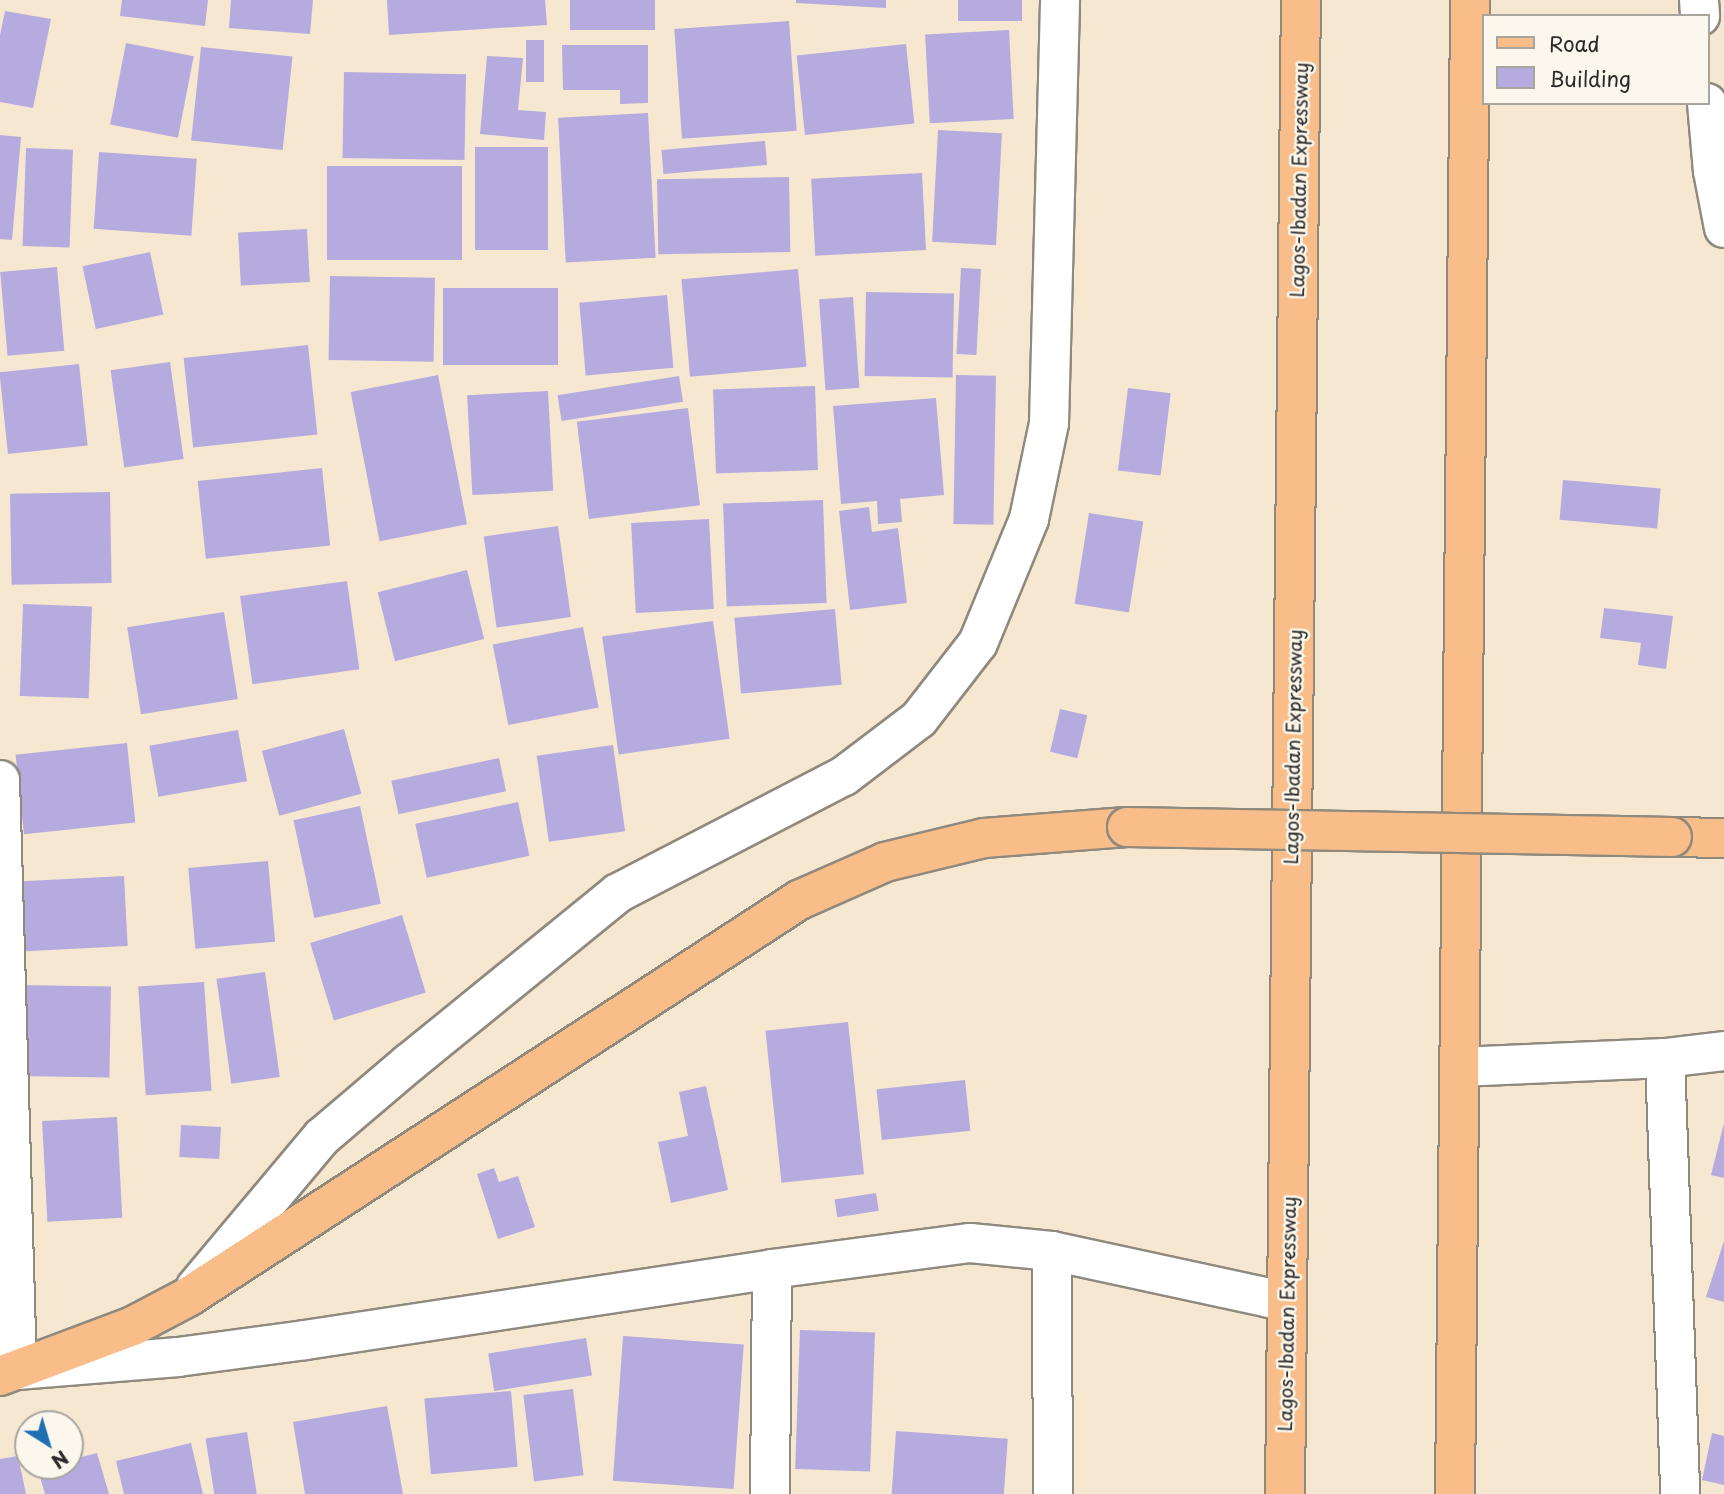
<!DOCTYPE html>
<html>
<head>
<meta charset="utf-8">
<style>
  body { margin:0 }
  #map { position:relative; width:1724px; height:1494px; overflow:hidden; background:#f6e7d1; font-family:"Playpen Sans",sans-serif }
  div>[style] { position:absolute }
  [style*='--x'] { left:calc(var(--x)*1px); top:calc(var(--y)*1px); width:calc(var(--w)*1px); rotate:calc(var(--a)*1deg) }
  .building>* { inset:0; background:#b6abde; transform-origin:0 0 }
  .roads { filter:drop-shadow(2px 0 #90897e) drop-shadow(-2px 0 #90897e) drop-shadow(0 2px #90897e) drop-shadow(0 -2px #90897e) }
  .minor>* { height:38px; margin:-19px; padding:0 19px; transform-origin:19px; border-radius:19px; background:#fff }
  .major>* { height:38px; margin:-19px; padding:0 19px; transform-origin:19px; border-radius:19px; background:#f8bd89 }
  .highway>* { height:38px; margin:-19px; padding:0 19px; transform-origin:19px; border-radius:19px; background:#f8bd89 }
  .bridges { filter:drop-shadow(2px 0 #90897e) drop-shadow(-2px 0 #90897e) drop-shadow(0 2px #90897e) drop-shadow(0 -2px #90897e) }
  .major-bridge>* { height:38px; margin:-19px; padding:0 19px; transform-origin:19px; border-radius:19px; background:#f8bd89 }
  span { translate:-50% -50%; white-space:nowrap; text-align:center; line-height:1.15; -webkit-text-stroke:5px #fbf7ec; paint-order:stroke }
  .street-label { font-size:19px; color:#2b2b2b }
  .legend { position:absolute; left:1482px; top:14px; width:228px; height:91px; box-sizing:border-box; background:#fbf7ec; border:2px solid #a8a59f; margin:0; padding:9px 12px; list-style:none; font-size:21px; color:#2b2b2b }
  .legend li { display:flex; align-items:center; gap:14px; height:35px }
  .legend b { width:35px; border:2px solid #a8a59f }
  .north { position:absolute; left:14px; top:1410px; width:70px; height:70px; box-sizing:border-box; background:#fbf7ec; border:2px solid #a8a59f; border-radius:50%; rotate:143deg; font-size:19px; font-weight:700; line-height:28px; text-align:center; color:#2b2b2b }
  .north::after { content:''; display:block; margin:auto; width:24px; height:32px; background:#1f6fb2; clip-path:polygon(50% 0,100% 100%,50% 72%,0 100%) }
</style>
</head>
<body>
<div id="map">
  <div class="building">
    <div style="clip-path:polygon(122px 0,208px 0,205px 26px,120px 16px)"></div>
    <div style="clip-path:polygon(231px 0,313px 0,310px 34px,229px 28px)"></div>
    <div style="clip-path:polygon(387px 0,545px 0,547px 25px,389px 35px)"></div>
    <div style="left:570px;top:0;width:85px;height:30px"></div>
    <div style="clip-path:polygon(796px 0,886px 0,886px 8px,796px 3px)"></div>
    <div style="left:958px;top:0;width:64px;height:21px"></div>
    <div style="clip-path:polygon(5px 11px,51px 19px,33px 108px,0 102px,0 35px)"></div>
    <div style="left:789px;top:21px;width:110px;height:115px;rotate:86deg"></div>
    <div style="left:1009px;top:30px;width:89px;height:84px;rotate:87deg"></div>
    <div style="left:526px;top:40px;width:18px;height:42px"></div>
    <div style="left:126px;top:43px;width:69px;height:83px;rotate:11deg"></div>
    <div style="left:906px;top:44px;width:80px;height:110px;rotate:84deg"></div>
    <div style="clip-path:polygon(562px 45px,648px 45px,648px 103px,620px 104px,620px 90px,563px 90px)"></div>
    <div style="left:201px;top:47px;width:92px;height:94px;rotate:6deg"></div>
    <div style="clip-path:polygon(487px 56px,523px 58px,518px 110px,546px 112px,544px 140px,480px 134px)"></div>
    <div style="left:344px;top:72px;width:122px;height:86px;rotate:1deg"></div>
    <div style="left:648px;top:113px;width:145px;height:90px;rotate:87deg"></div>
    <div style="left:938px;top:130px;width:64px;height:112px;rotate:3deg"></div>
    <div style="clip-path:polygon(0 135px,21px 137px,12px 240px,0 239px)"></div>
    <div style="left:765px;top:141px;width:24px;height:104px;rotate:85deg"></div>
    <div style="left:475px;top:147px;width:73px;height:103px"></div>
    <div style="left:26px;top:148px;width:47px;height:98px;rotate:2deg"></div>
    <div style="left:99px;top:152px;width:98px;height:77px;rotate:4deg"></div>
    <div style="left:462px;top:166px;width:94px;height:135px;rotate:90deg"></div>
    <div style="left:922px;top:173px;width:77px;height:111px;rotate:87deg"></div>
    <div style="left:789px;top:177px;width:75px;height:132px;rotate:89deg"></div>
    <div style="left:307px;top:229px;width:53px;height:69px;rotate:87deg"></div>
    <div style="left:150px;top:252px;width:64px;height:69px;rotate:78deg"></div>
    <div style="left:57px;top:267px;width:84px;height:57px;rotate:85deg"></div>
    <div style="left:961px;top:268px;width:20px;height:86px;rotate:3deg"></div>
    <div style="left:798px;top:269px;width:98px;height:117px;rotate:85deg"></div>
    <div style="left:330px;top:276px;width:105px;height:84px;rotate:1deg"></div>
    <div style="left:443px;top:288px;width:115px;height:77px"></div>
    <div style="left:866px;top:292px;width:88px;height:84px;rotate:1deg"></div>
    <div style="left:667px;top:295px;width:73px;height:88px;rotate:85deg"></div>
    <div style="left:853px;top:297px;width:91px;height:34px;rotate:86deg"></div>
    <div style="left:308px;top:345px;width:90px;height:125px;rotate:84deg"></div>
    <div style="left:170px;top:362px;width:98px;height:60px;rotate:82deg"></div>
    <div style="left:79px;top:364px;width:82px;height:80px;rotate:84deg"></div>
    <div style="left:438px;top:375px;width:152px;height:89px;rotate:79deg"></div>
    <div style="left:956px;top:375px;width:40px;height:149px;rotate:1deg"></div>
    <div style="left:679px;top:376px;width:26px;height:123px;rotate:81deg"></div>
    <div style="left:815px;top:386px;width:84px;height:102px;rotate:88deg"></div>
    <div style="left:1128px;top:388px;width:43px;height:83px;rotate:7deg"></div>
    <div style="left:548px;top:391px;width:100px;height:81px;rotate:87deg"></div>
    <div style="clip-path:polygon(936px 398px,944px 495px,900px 499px,902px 522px,878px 524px,877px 501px,841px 504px,833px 406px)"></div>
    <div style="left:688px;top:408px;width:98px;height:112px;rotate:83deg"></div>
    <div style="left:322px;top:468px;width:78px;height:125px;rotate:84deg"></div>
    <div style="left:1563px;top:480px;width:98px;height:40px;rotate:5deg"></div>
    <div style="left:110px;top:492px;width:91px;height:100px;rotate:89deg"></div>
    <div style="left:823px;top:500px;width:103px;height:100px;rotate:88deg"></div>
    <div style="clip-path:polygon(869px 507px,872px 532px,898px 528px,907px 603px,850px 610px,839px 511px)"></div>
    <div style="left:1089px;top:513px;width:55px;height:92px;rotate:9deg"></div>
    <div style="left:709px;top:519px;width:90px;height:78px;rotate:87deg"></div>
    <div style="left:558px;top:526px;width:92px;height:75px;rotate:82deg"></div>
    <div style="left:467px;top:570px;width:71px;height:92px;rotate:76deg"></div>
    <div style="left:347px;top:581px;width:89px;height:108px;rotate:82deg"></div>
    <div style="left:23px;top:604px;width:69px;height:92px;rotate:2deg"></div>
    <div style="clip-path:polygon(1604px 608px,1673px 616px,1666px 669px,1638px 665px,1641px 643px,1600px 638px)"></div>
    <div style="left:835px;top:609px;width:76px;height:101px;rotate:85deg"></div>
    <div style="left:224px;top:612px;width:88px;height:98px;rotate:81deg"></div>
    <div style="left:713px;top:621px;width:119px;height:112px;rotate:82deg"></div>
    <div style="left:583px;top:627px;width:82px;height:92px;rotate:79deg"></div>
    <div style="left:1060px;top:709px;width:28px;height:44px;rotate:13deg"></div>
    <div style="left:344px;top:729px;width:67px;height:85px;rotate:75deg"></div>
    <div style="left:238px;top:730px;width:52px;height:90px;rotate:80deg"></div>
    <div style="left:127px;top:743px;width:80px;height:112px;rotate:84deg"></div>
    <div style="left:613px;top:745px;width:87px;height:77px;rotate:82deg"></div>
    <div style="left:499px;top:758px;width:34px;height:110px;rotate:78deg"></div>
    <div style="left:518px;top:802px;width:55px;height:105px;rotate:78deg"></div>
    <div style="left:360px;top:806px;width:100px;height:68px;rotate:78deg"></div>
    <div style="left:268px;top:861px;width:81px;height:80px;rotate:85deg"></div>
    <div style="left:124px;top:876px;width:70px;height:102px;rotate:87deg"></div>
    <div style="left:402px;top:915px;width:81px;height:96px;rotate:73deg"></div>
    <div style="left:265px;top:972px;width:106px;height:49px;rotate:82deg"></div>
    <div style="left:204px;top:982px;width:109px;height:66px;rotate:86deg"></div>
    <div style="left:19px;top:985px;width:92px;height:91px;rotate:1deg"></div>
    <div style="left:848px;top:1022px;width:153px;height:83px;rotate:84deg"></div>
    <div style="left:965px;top:1080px;width:51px;height:89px;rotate:84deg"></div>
    <div style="clip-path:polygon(706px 1086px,728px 1190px,671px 1203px,658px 1142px,688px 1136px,679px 1092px)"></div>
    <div style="left:117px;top:1117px;width:101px;height:75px;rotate:87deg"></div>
    <div style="clip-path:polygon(1724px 1123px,1724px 1178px,1711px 1175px)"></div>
    <div style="left:181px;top:1125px;width:40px;height:32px;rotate:3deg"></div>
    <div style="clip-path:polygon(494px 1168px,499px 1182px,518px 1176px,535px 1227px,498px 1239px,477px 1174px)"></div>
    <div style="left:876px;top:1193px;width:18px;height:42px;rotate:81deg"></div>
    <div style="clip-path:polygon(1724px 1241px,1724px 1302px,1706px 1297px)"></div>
    <div style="left:800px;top:1330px;width:75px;height:139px;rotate:2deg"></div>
    <div style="left:623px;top:1336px;width:121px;height:145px;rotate:4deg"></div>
    <div style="left:586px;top:1338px;width:38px;height:99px;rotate:81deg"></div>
    <div style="left:573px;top:1389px;width:87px;height:50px;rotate:83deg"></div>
    <div style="left:511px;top:1391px;width:76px;height:87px;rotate:85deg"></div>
    <div style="clip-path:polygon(387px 1406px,403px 1494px,305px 1494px,293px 1422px)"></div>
    <div style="left:896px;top:1431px;width:112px;height:63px;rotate:4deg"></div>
    <div style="left:247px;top:1432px;width:63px;height:42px;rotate:81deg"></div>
    <div style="clip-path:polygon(1712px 1433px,1724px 1436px,1724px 1485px,1702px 1480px)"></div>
    <div style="clip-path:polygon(191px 1443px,203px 1494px,124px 1494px,116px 1461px)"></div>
    <div style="clip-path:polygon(97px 1453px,109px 1494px,45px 1494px,38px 1470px,70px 1466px,70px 1460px)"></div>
    <div style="clip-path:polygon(18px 1456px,26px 1494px,0 1494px,0 1459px)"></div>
  </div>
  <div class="roads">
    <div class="minor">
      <div style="--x:1699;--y:0;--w:16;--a:86"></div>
      <div style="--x:1707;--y:103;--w:68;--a:85"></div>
      <div style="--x:1713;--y:171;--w:58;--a:79.1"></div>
      <div style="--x:0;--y:780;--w:590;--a:88.35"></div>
      <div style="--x:17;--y:1370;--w:162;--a:-4.6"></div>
      <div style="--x:178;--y:1357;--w:128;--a:-7.6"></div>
      <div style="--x:305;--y:1340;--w:472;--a:-8.6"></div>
      <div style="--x:772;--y:1269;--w:200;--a:-7.5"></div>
      <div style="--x:970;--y:1243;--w:82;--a:5.6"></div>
      <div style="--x:1052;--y:1251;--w:240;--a:12.2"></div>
      <div style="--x:1665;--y:1058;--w:436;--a:88"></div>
      <div style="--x:1459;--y:1067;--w:206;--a:-2.5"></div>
      <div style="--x:1665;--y:1058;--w:59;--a:-6.8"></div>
      <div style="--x:1052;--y:1251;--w:243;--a:89.8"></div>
      <div style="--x:196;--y:1287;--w:196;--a:-50"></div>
      <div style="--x:322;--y:1137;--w:114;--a:-40.4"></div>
      <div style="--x:409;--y:1063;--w:269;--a:-39.1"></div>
      <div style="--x:618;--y:893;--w:254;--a:-27.4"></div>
      <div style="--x:844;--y:776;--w:94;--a:-37.2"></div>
      <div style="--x:919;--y:719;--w:96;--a:-52.2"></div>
      <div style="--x:978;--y:643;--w:134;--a:-67.6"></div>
      <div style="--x:1029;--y:519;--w:98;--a:-78.2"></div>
      <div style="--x:1049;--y:423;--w:423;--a:-88.5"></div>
      <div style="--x:770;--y:1494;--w:225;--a:-89.5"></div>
    </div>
    <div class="major">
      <div style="--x:1672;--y:837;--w:52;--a:1.1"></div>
      <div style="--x:0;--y:1376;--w:142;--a:-20.6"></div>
      <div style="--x:133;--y:1326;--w:62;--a:-27.8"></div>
      <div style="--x:188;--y:1297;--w:729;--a:-33.01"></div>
      <div style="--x:799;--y:900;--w:94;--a:-23.8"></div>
      <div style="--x:885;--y:862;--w:102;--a:-13.6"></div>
      <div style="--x:984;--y:838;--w:143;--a:-4.4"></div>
    </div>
    <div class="highway">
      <div style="--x:1285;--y:1494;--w:1494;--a:-89.39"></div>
      <div style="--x:1455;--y:1494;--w:1494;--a:-89.42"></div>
    </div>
  </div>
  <div class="bridges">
    <div class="major-bridge">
      <div style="--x:1127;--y:827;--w:545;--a:1.05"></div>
    </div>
  </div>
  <div class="street-label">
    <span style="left:1299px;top:180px;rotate:-89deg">Lagos-Ibadan Expressway</span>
    <span style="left:1293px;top:747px;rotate:-89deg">Lagos-Ibadan Expressway</span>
    <span style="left:1287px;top:1314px;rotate:-89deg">Lagos-Ibadan Expressway</span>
  </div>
  <ul class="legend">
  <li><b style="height:9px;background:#f8bd89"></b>Road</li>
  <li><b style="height:19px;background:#b6abde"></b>Building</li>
  </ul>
  <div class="north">N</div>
</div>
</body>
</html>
